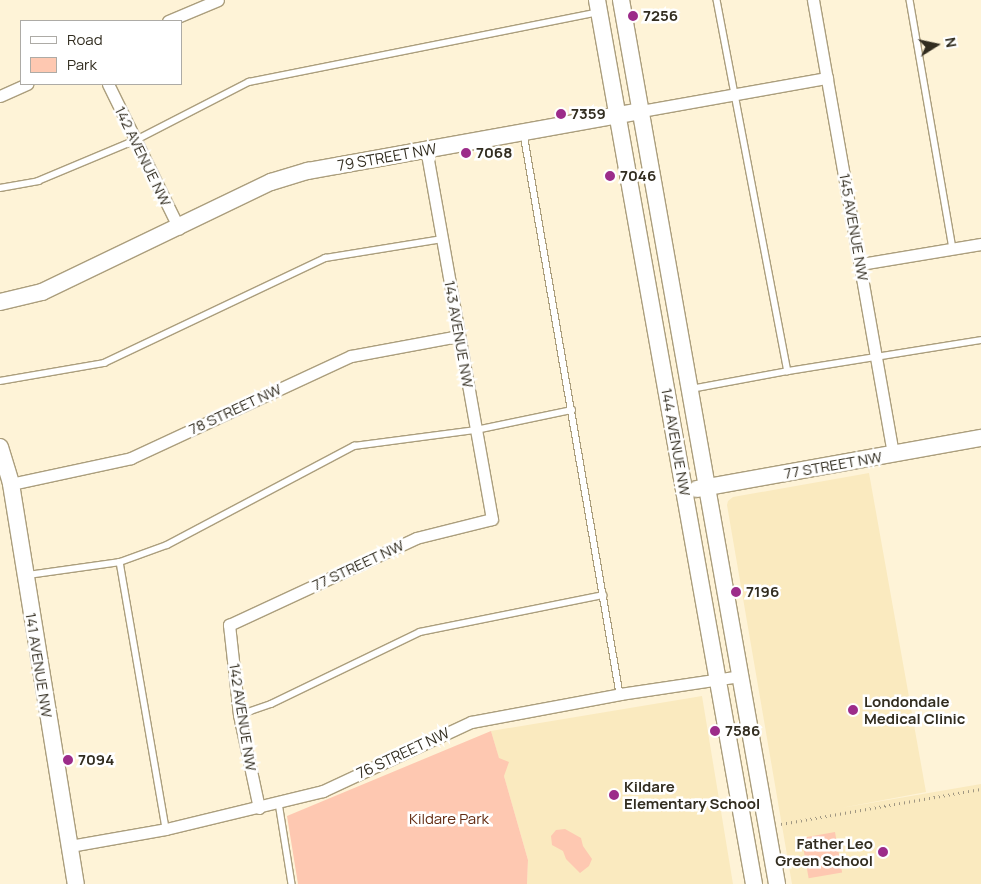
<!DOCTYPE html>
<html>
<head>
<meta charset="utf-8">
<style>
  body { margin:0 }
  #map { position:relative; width:981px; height:884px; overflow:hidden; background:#fef3d7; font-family:Manrope,sans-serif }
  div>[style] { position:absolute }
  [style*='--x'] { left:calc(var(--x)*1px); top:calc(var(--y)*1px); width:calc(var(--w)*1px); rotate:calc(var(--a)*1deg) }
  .built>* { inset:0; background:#faeabf }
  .green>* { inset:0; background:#fec8b1; transform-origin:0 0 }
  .path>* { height:2.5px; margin-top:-1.25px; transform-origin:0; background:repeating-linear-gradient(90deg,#a09782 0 1px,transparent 0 5px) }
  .roads { filter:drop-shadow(1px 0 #ab9e7d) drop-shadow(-1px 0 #ab9e7d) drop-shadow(0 1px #ab9e7d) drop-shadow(0 -1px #ab9e7d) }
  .lane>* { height:5.5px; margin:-2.75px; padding:0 2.75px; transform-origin:2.75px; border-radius:2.75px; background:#fff }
  .street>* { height:11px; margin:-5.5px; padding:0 5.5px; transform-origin:5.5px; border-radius:5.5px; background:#fff }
  .secondary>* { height:16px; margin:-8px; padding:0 8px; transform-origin:8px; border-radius:8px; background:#fff }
  .dots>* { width:14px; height:14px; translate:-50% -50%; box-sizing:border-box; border:2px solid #fff; border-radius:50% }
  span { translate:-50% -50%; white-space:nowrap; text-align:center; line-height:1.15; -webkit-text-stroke:5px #fff; paint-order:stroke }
  .poi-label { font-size:15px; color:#322d20; font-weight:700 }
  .left { translate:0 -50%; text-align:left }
  .right { translate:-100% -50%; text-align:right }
  .street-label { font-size:15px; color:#322d20 }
  .park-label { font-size:15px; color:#632b11 }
  .legend { position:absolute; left:20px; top:20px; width:162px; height:65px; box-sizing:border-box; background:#fff; border:1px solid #adaba6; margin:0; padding:6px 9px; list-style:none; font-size:15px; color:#322d20 }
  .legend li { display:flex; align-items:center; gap:10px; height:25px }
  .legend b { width:25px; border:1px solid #adaba6 }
  .north { position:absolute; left:911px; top:20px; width:50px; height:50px; -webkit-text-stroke:4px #fff; paint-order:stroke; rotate:80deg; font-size:14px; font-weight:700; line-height:20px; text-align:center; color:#322d20 }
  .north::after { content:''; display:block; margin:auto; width:18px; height:22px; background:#322d20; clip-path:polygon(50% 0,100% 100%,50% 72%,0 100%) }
</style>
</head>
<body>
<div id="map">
  <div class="built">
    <div style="clip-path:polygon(869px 473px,926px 792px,841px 808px,981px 784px,981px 884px,792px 884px,727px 505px,728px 501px,733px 497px)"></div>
    <div style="clip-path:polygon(702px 696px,733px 884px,527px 884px,528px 860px,491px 731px)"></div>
  </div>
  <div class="green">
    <div style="clip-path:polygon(491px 731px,499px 758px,509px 762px,504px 776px,528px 860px,527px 884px,298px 884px,287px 816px)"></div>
    <div style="clip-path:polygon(565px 829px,581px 838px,583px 846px,592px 859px,589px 866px,580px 873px,566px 859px,563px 851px,552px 845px,551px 836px,556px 830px)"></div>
    <div style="left:835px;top:832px;width:41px;height:34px;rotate:80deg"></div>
  </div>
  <div class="path">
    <div style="--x:781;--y:824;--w:203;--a:-9.9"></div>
  </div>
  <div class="roads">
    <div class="lane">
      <div style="--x:717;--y:0;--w:378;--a:79.2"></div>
      <div style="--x:910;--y:0;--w:253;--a:80.2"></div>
      <div style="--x:524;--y:134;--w:568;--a:80.27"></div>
      <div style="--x:0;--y:188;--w:39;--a:-10"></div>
      <div style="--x:38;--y:181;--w:106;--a:-22.7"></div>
      <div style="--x:136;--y:140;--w:127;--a:-27.2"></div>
      <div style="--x:249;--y:82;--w:356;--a:-11.3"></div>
      <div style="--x:0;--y:381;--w:106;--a:-9.8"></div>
      <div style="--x:104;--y:363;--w:245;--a:-25.4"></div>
      <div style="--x:325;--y:258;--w:119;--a:-9.2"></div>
      <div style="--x:691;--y:389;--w:99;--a:-10.5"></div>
      <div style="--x:788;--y:371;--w:195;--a:-9.1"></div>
      <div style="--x:120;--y:562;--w:271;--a:80.2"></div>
      <div style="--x:28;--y:575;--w:93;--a:-8"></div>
      <div style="--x:120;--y:562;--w:50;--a:-19.9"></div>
      <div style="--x:167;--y:545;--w:212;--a:-27.9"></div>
      <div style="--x:354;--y:446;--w:123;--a:-7.5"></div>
      <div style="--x:476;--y:430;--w:98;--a:-11.8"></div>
      <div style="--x:239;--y:715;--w:34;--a:-19"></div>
      <div style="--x:271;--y:704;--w:165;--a:-25.8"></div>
      <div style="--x:420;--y:632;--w:187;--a:-11.4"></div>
      <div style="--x:279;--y:803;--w:82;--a:80.9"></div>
    </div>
    <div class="street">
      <div style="--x:813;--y:0;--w:461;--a:80"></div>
      <div style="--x:168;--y:21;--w:54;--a:-22.8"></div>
      <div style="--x:108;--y:84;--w:161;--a:63.8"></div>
      <div style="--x:0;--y:96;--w:30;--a:-24"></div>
      <div style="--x:641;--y:111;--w:189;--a:-10.1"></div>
      <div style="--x:861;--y:264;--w:122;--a:-9.5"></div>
      <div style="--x:11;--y:484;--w:123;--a:-12.2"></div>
      <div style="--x:131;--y:458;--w:242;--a:-24.9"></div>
      <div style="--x:351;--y:356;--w:110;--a:-10.5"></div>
      <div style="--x:259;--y:808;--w:95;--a:-102.1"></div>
      <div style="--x:239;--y:715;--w:91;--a:-96.3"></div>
      <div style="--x:229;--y:625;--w:206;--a:-24.9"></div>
      <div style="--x:416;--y:538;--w:78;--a:-14"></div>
      <div style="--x:492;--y:519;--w:375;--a:-100.1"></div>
      <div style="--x:70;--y:846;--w:97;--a:-10"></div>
      <div style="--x:166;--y:829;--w:162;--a:-13.6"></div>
      <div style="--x:323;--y:791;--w:163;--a:-25"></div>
      <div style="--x:471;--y:722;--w:152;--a:-10.6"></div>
      <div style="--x:620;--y:694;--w:121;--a:-8.5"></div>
    </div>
    <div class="secondary">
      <div style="--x:597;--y:0;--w:898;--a:79.93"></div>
      <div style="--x:621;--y:0;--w:898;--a:79.99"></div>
      <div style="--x:0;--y:302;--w:43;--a:-13.4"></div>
      <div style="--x:42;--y:292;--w:254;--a:-25.7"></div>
      <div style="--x:271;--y:182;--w:39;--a:-17"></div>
      <div style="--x:308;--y:171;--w:338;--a:-10.2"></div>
      <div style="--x:0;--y:447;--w:39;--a:73"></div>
      <div style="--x:11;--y:484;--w:405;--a:80.8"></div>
      <div style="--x:697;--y:489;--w:289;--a:-10.2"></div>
    </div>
  </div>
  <div class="dots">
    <div style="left:633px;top:16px;background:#9c2c8a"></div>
    <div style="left:561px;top:114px;background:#9c2c8a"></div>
    <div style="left:466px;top:153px;background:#9c2c8a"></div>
    <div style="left:610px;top:176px;background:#9c2c8a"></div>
    <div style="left:736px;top:592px;background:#9c2c8a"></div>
    <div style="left:853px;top:710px;background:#9c2c8a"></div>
    <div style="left:715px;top:731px;background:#9c2c8a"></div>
    <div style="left:68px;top:760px;background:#9c2c8a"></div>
    <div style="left:614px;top:795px;background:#9c2c8a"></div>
    <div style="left:883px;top:852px;background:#9c2c8a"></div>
  </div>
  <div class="poi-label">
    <span class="left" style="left:643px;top:16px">7256</span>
    <span class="left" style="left:571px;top:114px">7359</span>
    <span class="left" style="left:476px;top:153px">7068</span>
    <span class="left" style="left:620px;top:176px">7046</span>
    <span class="left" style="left:746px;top:592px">7196</span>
    <span class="left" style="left:864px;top:710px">Londondale<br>Medical Clinic</span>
    <span class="left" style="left:725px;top:731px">7586</span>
    <span class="left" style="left:78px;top:760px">7094</span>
    <span class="left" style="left:624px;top:795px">Kildare<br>Elementary School</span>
    <span class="right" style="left:873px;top:852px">Father Leo<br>Green School</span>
  </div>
  <div class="street-label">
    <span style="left:143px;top:156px;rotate:64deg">142 AVENUE NW</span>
    <span style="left:387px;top:157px;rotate:-10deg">79 STREET NW</span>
    <span style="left:854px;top:227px;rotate:80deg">145 AVENUE NW</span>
    <span style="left:459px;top:334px;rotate:80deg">143 AVENUE NW</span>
    <span style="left:235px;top:409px;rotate:-25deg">78 STREET NW</span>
    <span style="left:676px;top:442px;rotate:80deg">144 AVENUE NW</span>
    <span style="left:833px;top:465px;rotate:-10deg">77 STREET NW</span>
    <span style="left:358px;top:565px;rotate:-25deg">77 STREET NW</span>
    <span style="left:39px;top:665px;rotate:81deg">141 AVENUE NW</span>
    <span style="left:243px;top:717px;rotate:81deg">142 AVENUE NW</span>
    <span style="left:403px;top:753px;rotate:-25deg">76 STREET NW</span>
  </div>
  <div class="park-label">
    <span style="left:449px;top:819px">Kildare Park</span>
  </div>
  <ul class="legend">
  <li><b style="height:6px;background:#fff"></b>Road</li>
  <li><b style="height:14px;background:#fec8b1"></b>Park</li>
  </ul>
  <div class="north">N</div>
</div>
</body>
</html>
